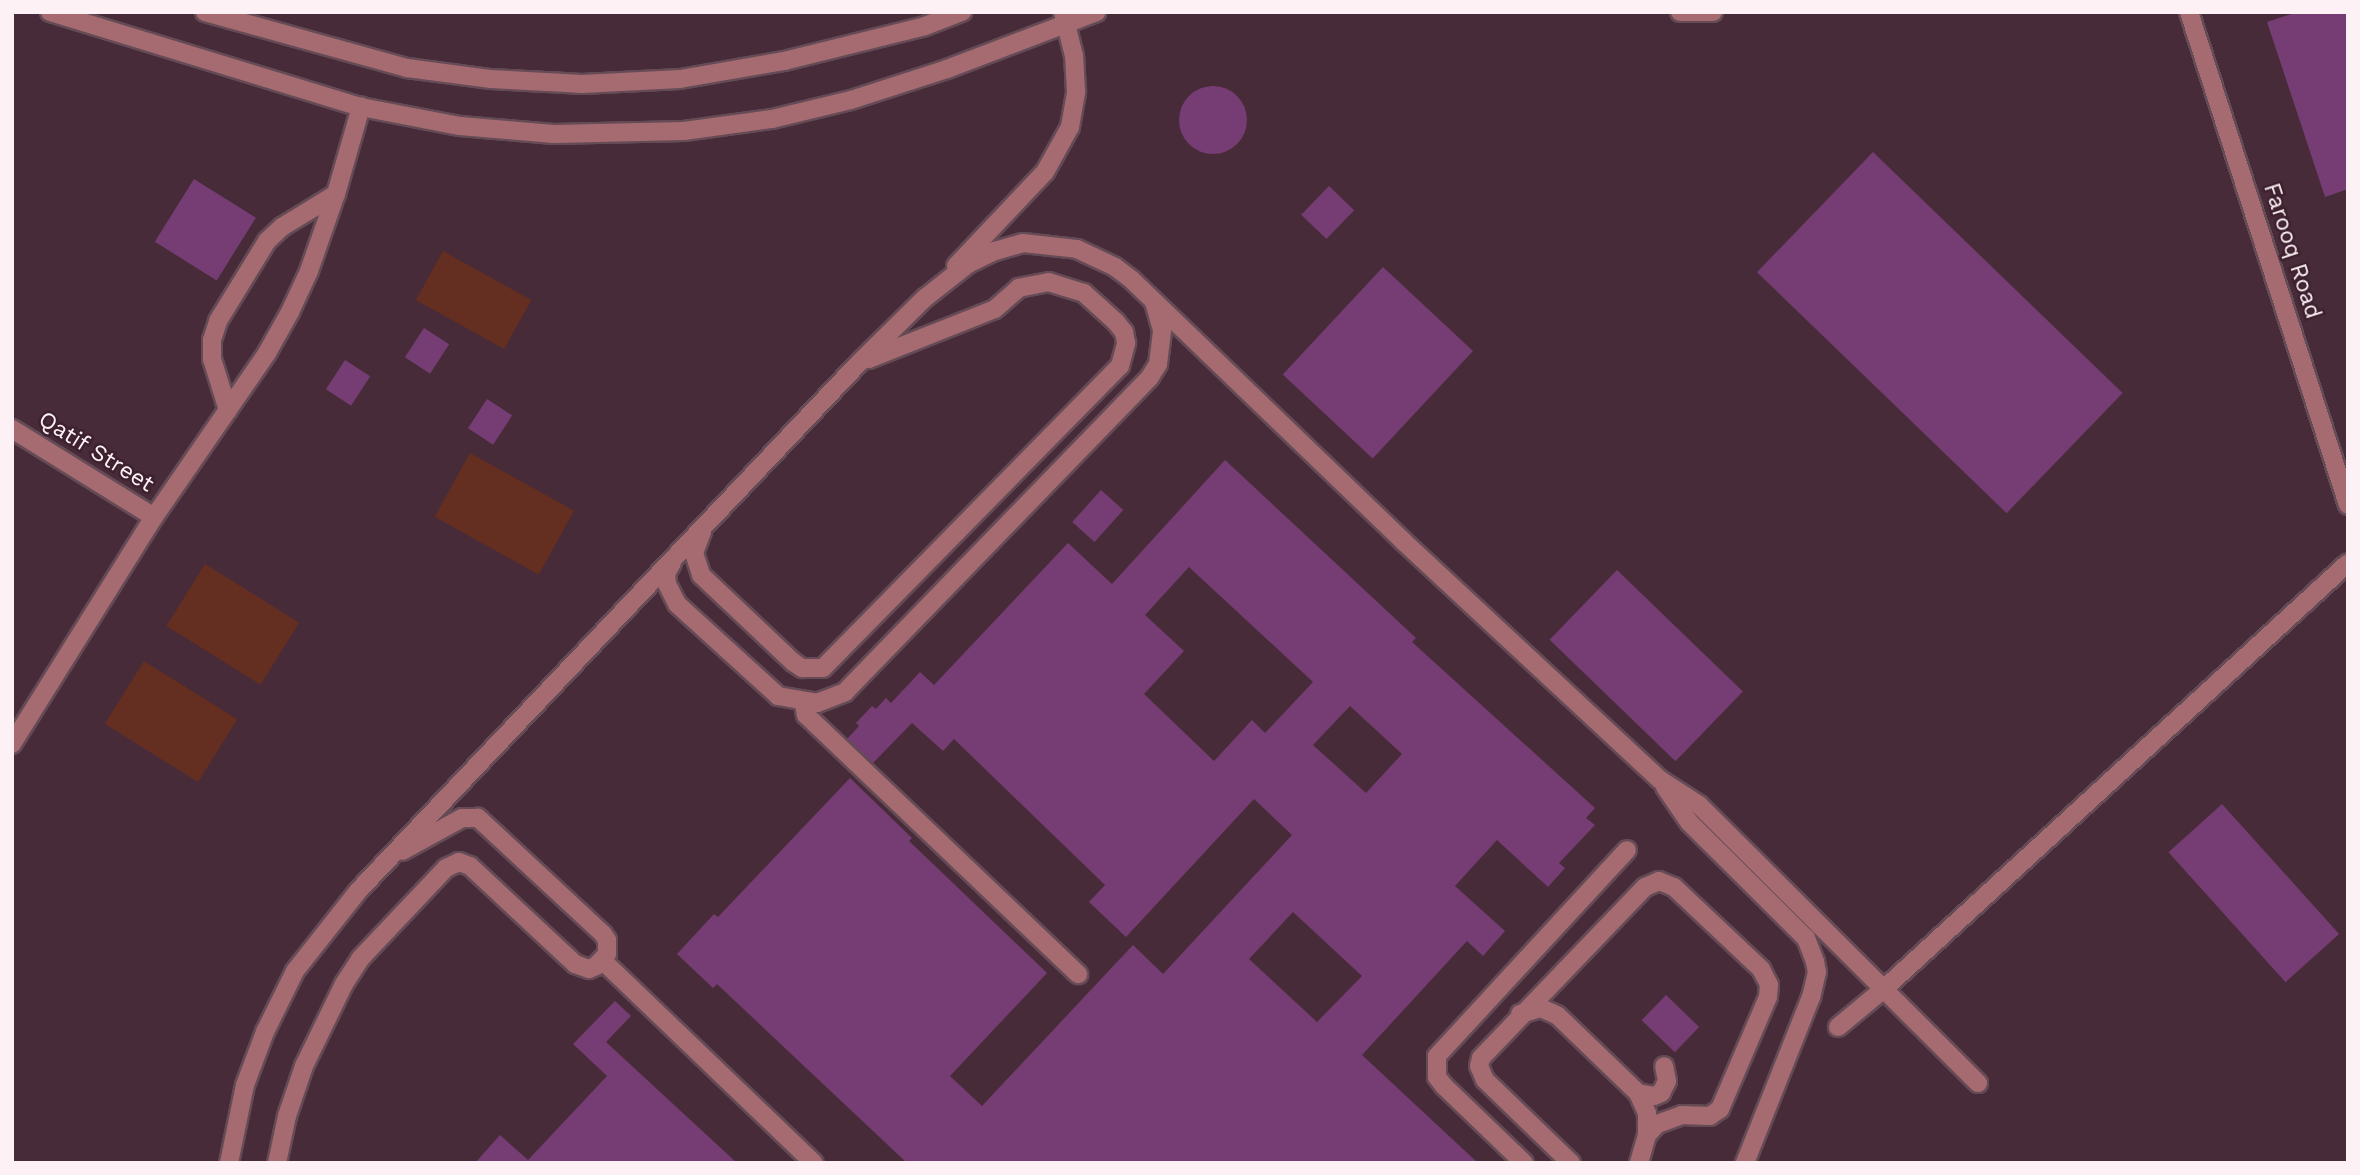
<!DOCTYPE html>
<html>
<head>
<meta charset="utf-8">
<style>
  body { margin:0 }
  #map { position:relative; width:2360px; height:1175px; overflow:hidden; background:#482b38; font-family:"Work Sans",sans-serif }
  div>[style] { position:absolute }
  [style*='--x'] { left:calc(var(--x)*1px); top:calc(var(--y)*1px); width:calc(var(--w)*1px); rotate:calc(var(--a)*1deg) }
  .green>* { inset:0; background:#642e21; transform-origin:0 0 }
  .building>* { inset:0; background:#753d73; transform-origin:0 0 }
  .round { border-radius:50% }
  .roads { filter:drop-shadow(2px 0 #654b56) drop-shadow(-2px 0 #654b56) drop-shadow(0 2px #654b56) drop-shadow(0 -2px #654b56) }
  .minor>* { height:18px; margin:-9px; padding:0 9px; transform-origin:9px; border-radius:9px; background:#a66b71 }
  span { translate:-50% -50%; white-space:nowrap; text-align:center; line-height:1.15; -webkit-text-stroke:5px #3d212e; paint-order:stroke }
  .street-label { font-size:23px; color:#fdf1f6 }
  .frame { position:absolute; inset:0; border:14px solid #fdf1f6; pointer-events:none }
</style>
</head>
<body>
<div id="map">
  <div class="green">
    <div style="left:443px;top:251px;width:101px;height:56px;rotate:29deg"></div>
    <div style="left:470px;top:453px;width:119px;height:73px;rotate:29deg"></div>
    <div style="left:205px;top:564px;width:111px;height:73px;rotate:32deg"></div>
    <div style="left:144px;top:661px;width:110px;height:74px;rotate:32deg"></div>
  </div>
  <div class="building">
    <div style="clip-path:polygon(2297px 12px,2348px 12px,2348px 189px,2325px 197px,2267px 22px)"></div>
    <div class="round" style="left:1179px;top:86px;width:68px;height:68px"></div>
    <div style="left:1873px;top:152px;width:347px;height:167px;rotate:44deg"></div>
    <div style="left:194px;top:179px;width:73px;height:74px;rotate:32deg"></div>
    <div style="left:1329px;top:186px;width:35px;height:40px;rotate:44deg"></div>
    <div style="left:1383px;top:267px;width:123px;height:147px;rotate:43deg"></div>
    <div style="left:424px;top:328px;width:30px;height:35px;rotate:33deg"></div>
    <div style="left:345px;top:360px;width:30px;height:35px;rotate:33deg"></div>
    <div style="left:487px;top:399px;width:30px;height:35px;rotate:33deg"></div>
    <div style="clip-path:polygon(evenodd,1225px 460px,1416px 638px,1412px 642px,1595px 808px,1586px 818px,1595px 825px,1559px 863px,1565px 868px,1548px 887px,1497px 840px,1455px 886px,1505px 931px,1483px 956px,1467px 941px,1362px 1055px,1478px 1163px,907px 1163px,717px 984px,713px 988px,677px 954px,714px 914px,718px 917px,850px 778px,912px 838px,909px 841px,1047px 973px,950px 1076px,982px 1106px,1133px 945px,1163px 974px,1292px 835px,1254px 799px,1126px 937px,1089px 902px,1105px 885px,954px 739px,943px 751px,912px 723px,873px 763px,847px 739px,859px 726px,856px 723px,872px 706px,876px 709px,886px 698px,891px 703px,920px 672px,934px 685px,1068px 543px,1112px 584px,1225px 460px,1189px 567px,1313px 682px,1265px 733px,1252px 720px,1214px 761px,1144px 694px,1184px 651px,1145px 615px,1189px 567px,1225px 460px,1350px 706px,1402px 754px,1366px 793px,1313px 745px,1350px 706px,1225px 460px,1293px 912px,1362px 976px,1317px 1022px,1249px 959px,1293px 912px)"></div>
    <div style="left:1101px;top:490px;width:30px;height:43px;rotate:42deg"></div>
    <div style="left:1617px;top:570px;width:175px;height:97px;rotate:44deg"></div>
    <div style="left:2222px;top:804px;width:175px;height:72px;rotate:48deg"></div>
    <div style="left:1666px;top:995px;width:46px;height:35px;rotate:44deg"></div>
    <div style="clip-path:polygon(615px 1001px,631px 1016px,606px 1042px,737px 1163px,475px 1163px,500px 1135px,528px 1160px,607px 1076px,573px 1044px)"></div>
  </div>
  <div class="roads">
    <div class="minor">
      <div style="--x:50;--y:12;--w:325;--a:17"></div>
      <div style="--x:205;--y:12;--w:210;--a:15.5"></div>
      <div style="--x:407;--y:68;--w:85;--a:7.5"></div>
      <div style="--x:491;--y:79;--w:91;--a:3.1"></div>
      <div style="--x:582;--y:84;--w:98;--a:-2.9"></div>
      <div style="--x:680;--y:79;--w:106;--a:-9.8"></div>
      <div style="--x:784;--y:61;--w:145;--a:-13.9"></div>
      <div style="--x:925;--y:26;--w:40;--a:-21"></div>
      <div style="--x:1680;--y:12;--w:33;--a:0"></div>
      <div style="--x:2189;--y:12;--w:518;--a:72.12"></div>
      <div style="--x:956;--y:266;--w:129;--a:-46.6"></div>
      <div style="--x:1045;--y:172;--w:51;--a:-60.9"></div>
      <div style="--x:1070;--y:127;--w:36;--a:-80"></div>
      <div style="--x:1076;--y:92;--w:36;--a:-93"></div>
      <div style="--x:1074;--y:56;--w:45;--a:-104"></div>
      <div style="--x:228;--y:410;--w:53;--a:-107.4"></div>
      <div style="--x:212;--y:359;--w:19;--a:-90"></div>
      <div style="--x:212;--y:340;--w:20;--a:-72"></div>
      <div style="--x:218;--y:321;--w:94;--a:-58.5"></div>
      <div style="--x:267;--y:241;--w:21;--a:-43"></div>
      <div style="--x:282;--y:227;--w:63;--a:-31.4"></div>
      <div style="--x:12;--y:429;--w:167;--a:31.8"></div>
      <div style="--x:702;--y:532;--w:22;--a:111"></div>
      <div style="--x:694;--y:553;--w:23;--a:72"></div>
      <div style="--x:701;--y:575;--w:127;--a:43.4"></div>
      <div style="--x:793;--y:662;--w:11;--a:34"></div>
      <div style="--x:802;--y:668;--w:21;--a:0"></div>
      <div style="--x:823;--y:668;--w:424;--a:-45.5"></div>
      <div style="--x:1120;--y:366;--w:24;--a:-75"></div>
      <div style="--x:1126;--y:343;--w:11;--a:-100"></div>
      <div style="--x:1124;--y:332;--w:13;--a:-129"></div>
      <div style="--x:1116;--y:322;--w:43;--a:-137.8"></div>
      <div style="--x:1084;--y:293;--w:37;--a:-163"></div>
      <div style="--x:1049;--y:282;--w:31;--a:169"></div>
      <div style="--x:1019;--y:288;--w:32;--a:139"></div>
      <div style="--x:995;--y:309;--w:136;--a:158.4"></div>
      <div style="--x:672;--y:563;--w:13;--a:119"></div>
      <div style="--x:666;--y:574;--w:10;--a:84"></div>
      <div style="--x:667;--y:584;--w:22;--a:63"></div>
      <div style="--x:677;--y:604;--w:137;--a:42.3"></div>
      <div style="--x:778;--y:696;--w:40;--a:10"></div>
      <div style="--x:817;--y:703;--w:30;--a:-21"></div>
      <div style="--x:845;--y:692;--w:438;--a:-45.9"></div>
      <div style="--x:1150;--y:377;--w:15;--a:-58"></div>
      <div style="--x:1158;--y:364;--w:34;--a:-83"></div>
      <div style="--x:1162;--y:330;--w:29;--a:-106"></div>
      <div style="--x:804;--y:703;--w:12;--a:81"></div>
      <div style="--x:806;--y:715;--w:376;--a:43.6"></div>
      <div style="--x:12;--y:744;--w:268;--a:-58"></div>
      <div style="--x:154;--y:517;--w:199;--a:-55.4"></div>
      <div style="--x:267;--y:353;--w:47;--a:-60.7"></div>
      <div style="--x:290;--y:312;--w:45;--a:-65.1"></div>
      <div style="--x:309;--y:271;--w:82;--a:-70.7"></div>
      <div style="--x:336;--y:194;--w:91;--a:-74"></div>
      <div style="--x:361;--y:107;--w:101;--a:10.9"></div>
      <div style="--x:460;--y:126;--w:94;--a:4.9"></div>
      <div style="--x:554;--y:134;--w:130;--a:-1.3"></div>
      <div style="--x:684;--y:131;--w:89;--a:-7.8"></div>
      <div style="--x:772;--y:119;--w:81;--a:-13.5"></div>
      <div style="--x:851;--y:100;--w:101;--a:-17.9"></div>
      <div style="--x:947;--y:69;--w:160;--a:-20.8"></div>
      <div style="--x:1665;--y:787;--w:42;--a:55.6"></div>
      <div style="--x:1689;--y:822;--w:165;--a:44.8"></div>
      <div style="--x:1806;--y:938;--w:26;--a:69"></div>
      <div style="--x:1815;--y:962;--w:10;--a:79"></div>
      <div style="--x:1817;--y:972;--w:26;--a:103"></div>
      <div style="--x:1811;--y:997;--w:179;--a:111.7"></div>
      <div style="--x:603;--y:961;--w:292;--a:43.8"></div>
      <div style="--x:1520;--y:1014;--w:22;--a:-16"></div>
      <div style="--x:1541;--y:1008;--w:17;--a:24"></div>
      <div style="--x:1557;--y:1015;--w:112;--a:43.9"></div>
      <div style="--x:1638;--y:1093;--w:22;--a:66"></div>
      <div style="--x:1647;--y:1113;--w:22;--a:90"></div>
      <div style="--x:1838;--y:1027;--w:61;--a:-39.7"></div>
      <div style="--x:1885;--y:988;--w:628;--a:-42.55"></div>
      <div style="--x:1638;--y:1093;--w:16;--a:11"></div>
      <div style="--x:1654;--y:1096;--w:8;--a:-23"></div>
      <div style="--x:1661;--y:1093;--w:13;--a:-63"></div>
      <div style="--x:1667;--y:1081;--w:15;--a:-101"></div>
      <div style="--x:229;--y:1163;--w:80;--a:-78.4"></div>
      <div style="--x:245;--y:1085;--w:57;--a:-69.3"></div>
      <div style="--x:265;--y:1032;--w:68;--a:-63.8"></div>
      <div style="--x:295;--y:971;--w:103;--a:-51.7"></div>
      <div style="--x:359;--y:890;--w:726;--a:-46.51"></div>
      <div style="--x:859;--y:363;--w:93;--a:-44.6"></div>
      <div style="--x:925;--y:298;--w:55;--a:-38.3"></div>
      <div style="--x:968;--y:264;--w:30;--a:-26"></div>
      <div style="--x:995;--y:251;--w:29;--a:-16"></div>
      <div style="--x:1023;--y:243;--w:54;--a:6.3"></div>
      <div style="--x:1077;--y:249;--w:42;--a:25.3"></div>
      <div style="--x:1115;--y:267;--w:21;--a:37"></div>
      <div style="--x:1132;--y:280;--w:376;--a:43.9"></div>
      <div style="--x:1403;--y:541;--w:350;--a:42.9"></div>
      <div style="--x:1659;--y:779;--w:48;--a:33"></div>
      <div style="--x:1699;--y:805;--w:394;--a:44.9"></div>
      <div style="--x:277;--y:1163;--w:48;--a:-78"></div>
      <div style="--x:287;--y:1116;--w:53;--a:-71.2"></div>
      <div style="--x:304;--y:1066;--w:91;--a:-64"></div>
      <div style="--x:344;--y:984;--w:30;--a:-57"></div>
      <div style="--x:360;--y:959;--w:125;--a:-46.6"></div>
      <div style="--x:446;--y:868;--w:14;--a:-25"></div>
      <div style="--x:459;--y:862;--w:12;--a:20"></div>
      <div style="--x:470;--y:866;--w:144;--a:43"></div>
      <div style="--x:575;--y:964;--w:15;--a:20"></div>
      <div style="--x:589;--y:969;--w:8;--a:-23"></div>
      <div style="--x:596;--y:966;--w:16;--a:-47"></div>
      <div style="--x:607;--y:954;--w:14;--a:-90"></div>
      <div style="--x:607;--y:940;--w:7;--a:-124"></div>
      <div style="--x:603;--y:934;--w:171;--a:-137.1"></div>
      <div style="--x:478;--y:818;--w:16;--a:180"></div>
      <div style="--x:462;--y:818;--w:68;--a:151.2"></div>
      <div style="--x:1524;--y:1163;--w:111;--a:-136.1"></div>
      <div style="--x:1444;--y:1086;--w:11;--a:-128"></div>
      <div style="--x:1437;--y:1077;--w:21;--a:-90"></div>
      <div style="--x:1437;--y:1056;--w:280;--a:-47.3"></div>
      <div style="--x:1571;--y:1163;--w:120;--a:-136"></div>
      <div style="--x:1485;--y:1080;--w:15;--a:-113"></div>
      <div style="--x:1479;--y:1066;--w:8;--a:-76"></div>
      <div style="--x:1481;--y:1058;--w:237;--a:-46.2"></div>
      <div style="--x:1645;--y:887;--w:15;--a:-23"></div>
      <div style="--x:1659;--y:881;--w:16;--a:22"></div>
      <div style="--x:1674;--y:887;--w:120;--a:43.3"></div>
      <div style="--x:1761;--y:969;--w:18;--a:63"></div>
      <div style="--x:1769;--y:985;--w:12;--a:95"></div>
      <div style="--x:1768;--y:997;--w:122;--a:113.2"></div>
      <div style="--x:1720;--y:1109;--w:12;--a:145"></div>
      <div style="--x:1710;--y:1116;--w:28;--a:-178"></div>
      <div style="--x:1682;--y:1115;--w:27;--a:160"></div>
      <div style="--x:1657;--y:1124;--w:15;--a:132"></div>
      <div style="--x:1647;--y:1135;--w:29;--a:106"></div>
    </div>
  </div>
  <div class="street-label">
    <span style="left:2292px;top:251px;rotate:72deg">Farooq Road</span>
    <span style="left:96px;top:452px;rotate:32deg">Qatif Street</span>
  </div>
  <div class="frame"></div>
</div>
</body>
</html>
